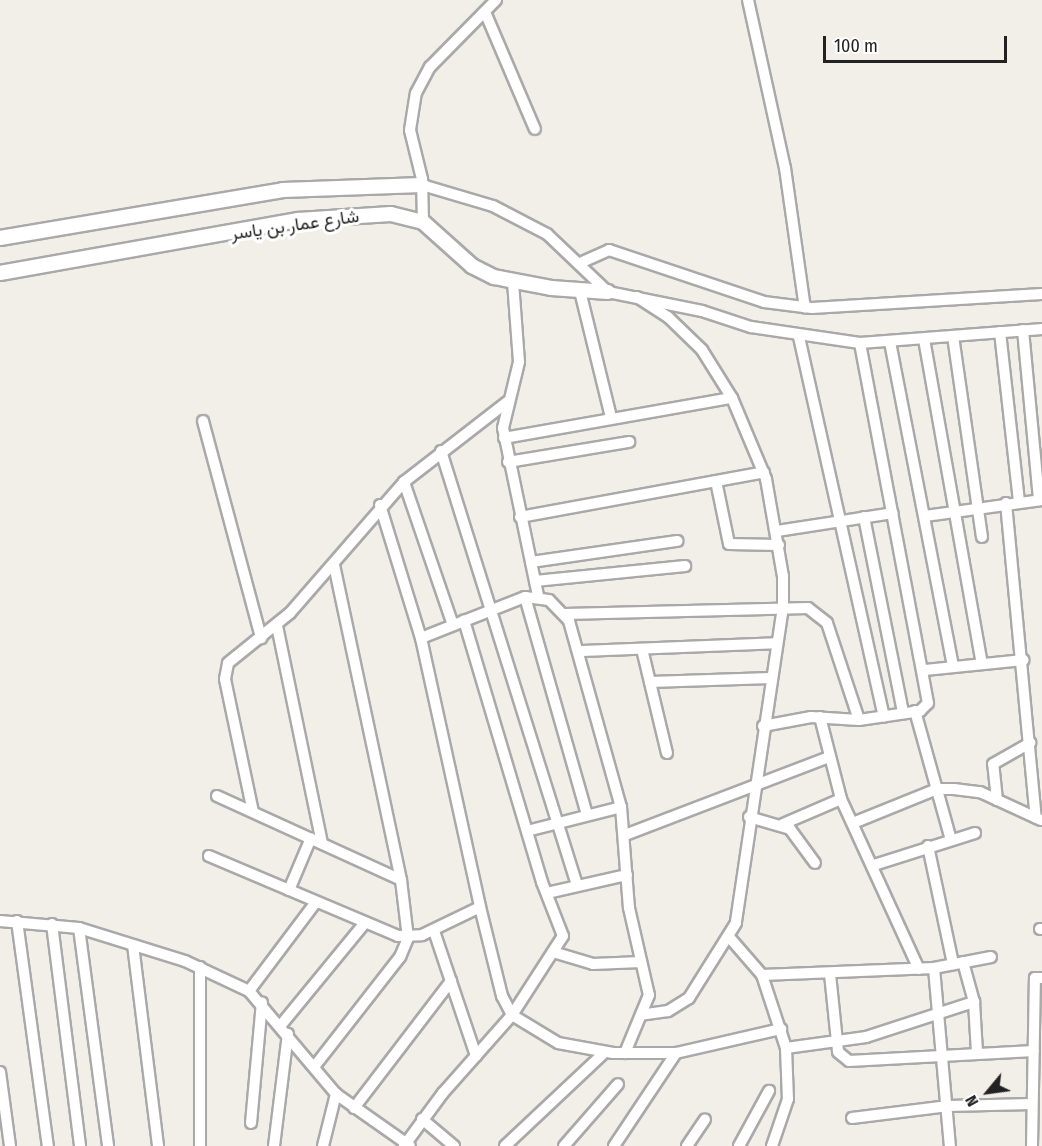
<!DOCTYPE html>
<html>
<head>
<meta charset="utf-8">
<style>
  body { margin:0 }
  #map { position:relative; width:1042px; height:1146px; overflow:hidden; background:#f2efe8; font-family:"Fira Sans Condensed",Vazirmatn,sans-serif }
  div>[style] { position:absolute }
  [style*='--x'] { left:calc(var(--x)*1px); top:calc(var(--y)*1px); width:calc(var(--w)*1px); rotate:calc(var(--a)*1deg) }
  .roads { filter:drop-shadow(2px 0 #a9a9a9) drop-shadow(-2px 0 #a9a9a9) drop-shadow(0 2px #a9a9a9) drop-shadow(0 -2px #a9a9a9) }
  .minor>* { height:10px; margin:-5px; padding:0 5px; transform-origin:5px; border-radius:5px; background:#fff }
  .tertiary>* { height:14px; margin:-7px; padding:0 7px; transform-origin:7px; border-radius:7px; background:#fff }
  span { translate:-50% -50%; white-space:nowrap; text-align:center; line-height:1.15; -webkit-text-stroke:6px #fff; paint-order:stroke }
  .street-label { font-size:18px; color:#222 }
  .north { position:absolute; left:958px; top:1062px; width:60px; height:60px; -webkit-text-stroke:4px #fff; paint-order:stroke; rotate:241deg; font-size:16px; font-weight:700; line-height:24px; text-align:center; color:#222 }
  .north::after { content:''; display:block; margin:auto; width:21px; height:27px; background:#222; clip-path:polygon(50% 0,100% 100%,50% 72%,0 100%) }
  .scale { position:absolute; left:823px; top:36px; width:184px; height:27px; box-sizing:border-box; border:3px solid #222; border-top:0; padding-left:8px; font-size:18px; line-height:21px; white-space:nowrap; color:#222; -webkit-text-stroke:4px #fff; paint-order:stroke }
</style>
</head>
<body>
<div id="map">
  <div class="roads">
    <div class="minor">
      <div style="--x:748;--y:0;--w:172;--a:77.6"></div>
      <div style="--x:785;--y:168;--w:141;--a:81.9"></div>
      <div style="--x:485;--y:12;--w:127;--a:66.9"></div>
      <div style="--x:422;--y:185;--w:74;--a:16.5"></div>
      <div style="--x:493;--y:206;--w:61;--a:27.4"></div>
      <div style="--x:547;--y:234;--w:84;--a:43.6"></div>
      <div style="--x:608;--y:292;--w:96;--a:11.4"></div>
      <div style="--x:702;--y:311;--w:52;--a:18.1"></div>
      <div style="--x:751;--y:327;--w:110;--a:8.4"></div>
      <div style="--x:860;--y:343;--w:183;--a:-4.4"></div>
      <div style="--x:423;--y:222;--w:43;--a:-91.3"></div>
      <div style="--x:422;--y:179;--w:50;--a:-103.8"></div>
      <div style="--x:410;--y:130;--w:37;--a:-81"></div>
      <div style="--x:416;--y:93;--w:30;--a:-62"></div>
      <div style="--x:430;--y:67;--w:94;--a:-45.4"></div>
      <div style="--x:580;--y:263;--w:32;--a:-24"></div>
      <div style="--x:609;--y:250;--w:163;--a:18.5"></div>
      <div style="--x:764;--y:302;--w:48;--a:7.1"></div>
      <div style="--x:812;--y:308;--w:230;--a:-3.5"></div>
      <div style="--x:513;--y:282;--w:80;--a:85.7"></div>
      <div style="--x:519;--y:362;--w:68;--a:103.6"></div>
      <div style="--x:503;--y:428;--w:172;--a:78.2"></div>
      <div style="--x:580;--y:291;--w:130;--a:76.2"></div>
      <div style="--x:637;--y:297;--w:37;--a:33"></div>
      <div style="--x:668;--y:317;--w:47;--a:44.1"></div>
      <div style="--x:702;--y:350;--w:57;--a:58"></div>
      <div style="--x:732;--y:398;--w:88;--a:67.2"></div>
      <div style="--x:766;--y:479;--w:98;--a:80.1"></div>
      <div style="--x:783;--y:576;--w:31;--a:90"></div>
      <div style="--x:783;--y:607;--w:319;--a:98.5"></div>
      <div style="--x:736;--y:923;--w:89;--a:122.1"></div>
      <div style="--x:689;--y:998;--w:25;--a:148"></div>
      <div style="--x:668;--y:1011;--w:27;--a:172"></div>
      <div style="--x:1023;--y:330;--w:171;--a:84.6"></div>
      <div style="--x:1000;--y:332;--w:171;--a:83.6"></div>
      <div style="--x:953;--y:336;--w:203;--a:81.8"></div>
      <div style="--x:799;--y:337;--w:389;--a:77.4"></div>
      <div style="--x:924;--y:339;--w:330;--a:79.9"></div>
      <div style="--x:890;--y:342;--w:331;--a:79"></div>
      <div style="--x:203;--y:421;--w:225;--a:75"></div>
      <div style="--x:504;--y:438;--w:231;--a:-10"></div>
      <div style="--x:441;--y:451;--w:455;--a:72.6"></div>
      <div style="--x:508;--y:462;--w:123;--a:-9.4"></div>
      <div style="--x:716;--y:481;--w:64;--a:78.3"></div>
      <div style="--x:729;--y:544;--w:50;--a:1.1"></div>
      <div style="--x:404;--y:482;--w:151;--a:71.1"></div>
      <div style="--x:1006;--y:503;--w:316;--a:84.6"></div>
      <div style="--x:380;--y:505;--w:139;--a:72.9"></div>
      <div style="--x:421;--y:638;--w:275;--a:77.6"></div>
      <div style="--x:480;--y:907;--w:92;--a:76.1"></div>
      <div style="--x:502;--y:996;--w:21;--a:62"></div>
      <div style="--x:512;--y:1015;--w:54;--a:31.3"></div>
      <div style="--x:558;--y:1043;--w:56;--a:10.3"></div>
      <div style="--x:613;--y:1053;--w:63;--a:0"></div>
      <div style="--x:676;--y:1053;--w:108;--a:-12.9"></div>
      <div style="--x:925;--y:516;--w:118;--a:-7.8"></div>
      <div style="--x:520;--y:517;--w:248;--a:-10.4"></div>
      <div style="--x:864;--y:517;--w:200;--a:78.7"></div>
      <div style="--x:777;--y:531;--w:117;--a:-8.8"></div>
      <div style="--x:531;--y:562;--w:148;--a:-8.2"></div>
      <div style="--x:535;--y:581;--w:151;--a:-5.7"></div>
      <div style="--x:525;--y:597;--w:226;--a:74.1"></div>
      <div style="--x:565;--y:614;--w:243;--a:-1.4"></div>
      <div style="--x:808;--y:608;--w:24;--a:38"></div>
      <div style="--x:827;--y:623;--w:102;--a:71.7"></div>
      <div style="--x:277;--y:626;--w:222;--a:78.3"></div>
      <div style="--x:421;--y:638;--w:112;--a:-21.5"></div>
      <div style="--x:525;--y:597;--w:24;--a:7"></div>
      <div style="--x:549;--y:600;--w:29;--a:46"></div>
      <div style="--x:569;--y:621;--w:193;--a:74.4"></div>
      <div style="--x:621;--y:807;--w:101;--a:85.5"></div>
      <div style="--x:629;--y:908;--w:89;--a:77.1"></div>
      <div style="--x:649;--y:995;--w:63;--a:112.5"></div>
      <div style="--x:642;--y:649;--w:107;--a:76.5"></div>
      <div style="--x:581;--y:651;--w:196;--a:-2.3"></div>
      <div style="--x:925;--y:670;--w:99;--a:-5.8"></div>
      <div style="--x:650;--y:682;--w:121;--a:-1.9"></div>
      <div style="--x:915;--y:711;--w:134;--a:74.4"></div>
      <div style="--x:820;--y:717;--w:85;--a:75.6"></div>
      <div style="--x:841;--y:799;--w:187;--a:65.4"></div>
      <div style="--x:763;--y:726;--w:49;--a:-10.6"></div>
      <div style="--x:811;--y:717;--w:48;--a:3.6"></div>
      <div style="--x:859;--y:720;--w:62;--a:-8.4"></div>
      <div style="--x:920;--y:711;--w:11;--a:-45"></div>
      <div style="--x:928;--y:703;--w:366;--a:-100.7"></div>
      <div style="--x:217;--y:796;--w:202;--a:24.5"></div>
      <div style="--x:997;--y:800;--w:36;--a:-96"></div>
      <div style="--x:993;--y:764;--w:43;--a:-29.6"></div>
      <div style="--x:253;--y:812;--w:136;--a:-101.9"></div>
      <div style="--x:225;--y:679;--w:16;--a:-79"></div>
      <div style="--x:228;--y:663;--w:80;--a:-38.9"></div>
      <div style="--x:290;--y:613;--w:174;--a:-49"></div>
      <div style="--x:404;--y:482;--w:130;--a:-37.8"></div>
      <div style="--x:749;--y:817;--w:43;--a:16.3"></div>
      <div style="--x:790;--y:829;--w:42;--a:53.7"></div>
      <div style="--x:853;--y:823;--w:91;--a:-22"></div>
      <div style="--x:937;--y:789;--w:17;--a:0"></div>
      <div style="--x:954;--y:789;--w:26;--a:7"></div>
      <div style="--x:980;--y:792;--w:67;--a:24.7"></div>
      <div style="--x:783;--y:824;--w:63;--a:-23.3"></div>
      <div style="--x:527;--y:831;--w:97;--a:-14.3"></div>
      <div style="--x:625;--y:835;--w:216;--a:-20.9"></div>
      <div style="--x:928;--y:846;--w:121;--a:78"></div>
      <div style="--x:209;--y:856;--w:205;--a:22.9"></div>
      <div style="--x:398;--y:936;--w:24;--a:-2"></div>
      <div style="--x:422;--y:935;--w:64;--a:-25.8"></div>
      <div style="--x:874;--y:865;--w:106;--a:-17.6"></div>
      <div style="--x:289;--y:890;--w:56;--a:-67.1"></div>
      <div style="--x:547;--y:893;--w:82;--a:-12.7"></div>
      <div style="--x:0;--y:921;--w:79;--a:5.1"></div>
      <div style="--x:79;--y:928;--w:111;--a:17.3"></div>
      <div style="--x:185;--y:961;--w:71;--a:25.1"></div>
      <div style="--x:249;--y:991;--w:135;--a:49.8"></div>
      <div style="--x:336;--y:1094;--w:90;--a:35.1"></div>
      <div style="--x:17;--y:921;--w:227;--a:82.2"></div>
      <div style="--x:52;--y:924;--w:224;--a:82.8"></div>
      <div style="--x:79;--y:928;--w:220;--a:82.4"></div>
      <div style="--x:1040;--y:929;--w:2;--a:0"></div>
      <div style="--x:434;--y:931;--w:132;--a:71.4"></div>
      <div style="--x:730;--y:938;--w:49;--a:49.1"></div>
      <div style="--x:762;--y:975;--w:77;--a:71.8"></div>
      <div style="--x:786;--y:1048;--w:51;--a:87.8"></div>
      <div style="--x:788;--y:1099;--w:50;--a:108.8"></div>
      <div style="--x:133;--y:945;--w:203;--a:82.9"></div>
      <div style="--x:553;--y:952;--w:42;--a:16.7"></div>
      <div style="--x:593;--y:964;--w:48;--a:-2.4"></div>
      <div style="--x:963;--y:962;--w:41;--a:74.6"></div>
      <div style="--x:974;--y:1002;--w:51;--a:86.6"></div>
      <div style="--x:200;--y:967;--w:179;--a:90"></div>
      <div style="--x:934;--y:968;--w:179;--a:84.9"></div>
      <div style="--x:830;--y:974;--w:78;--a:84.1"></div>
      <div style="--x:838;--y:1052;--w:14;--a:39"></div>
      <div style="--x:849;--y:1061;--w:185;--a:-3.1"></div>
      <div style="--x:762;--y:975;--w:172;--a:-2.3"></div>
      <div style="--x:934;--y:968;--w:58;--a:-10.9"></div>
      <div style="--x:249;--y:991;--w:111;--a:-53"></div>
      <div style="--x:281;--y:1025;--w:131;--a:-50.6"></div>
      <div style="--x:786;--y:1048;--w:81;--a:-7.8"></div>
      <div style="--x:866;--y:1037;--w:114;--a:-18"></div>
      <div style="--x:314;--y:1067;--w:140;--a:-52"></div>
      <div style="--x:400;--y:957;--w:21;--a:-67"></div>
      <div style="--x:408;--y:938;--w:58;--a:-96.9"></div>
      <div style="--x:401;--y:880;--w:323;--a:-102"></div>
      <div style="--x:0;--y:1072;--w:75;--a:82.3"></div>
      <div style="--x:354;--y:1108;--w:160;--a:-52.6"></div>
      <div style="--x:852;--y:1118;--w:97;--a:-7.1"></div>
      <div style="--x:948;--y:1106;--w:84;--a:-1.4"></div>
      <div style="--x:422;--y:1119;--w:42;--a:40.2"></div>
      <div style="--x:251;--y:1123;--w:121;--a:-84.8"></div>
      <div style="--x:274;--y:1146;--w:113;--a:-82.9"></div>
      <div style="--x:323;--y:1146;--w:54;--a:-76"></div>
      <div style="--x:404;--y:1146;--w:66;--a:-53.7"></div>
      <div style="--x:443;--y:1093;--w:104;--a:-48.5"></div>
      <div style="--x:512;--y:1015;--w:94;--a:-57.2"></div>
      <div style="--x:563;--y:936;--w:58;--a:-111.3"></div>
      <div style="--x:542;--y:882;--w:273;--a:-106.6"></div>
      <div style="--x:505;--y:1146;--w:137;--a:-43.2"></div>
      <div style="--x:564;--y:1146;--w:82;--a:-48.9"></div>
      <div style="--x:614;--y:1146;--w:112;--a:-56.3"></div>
      <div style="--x:687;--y:1146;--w:32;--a:-56"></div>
      <div style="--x:739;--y:1146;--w:63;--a:-61.4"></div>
      <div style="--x:1032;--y:1146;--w:168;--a:-89"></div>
      <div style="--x:1035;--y:978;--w:7;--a:0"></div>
    </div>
    <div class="tertiary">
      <div style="--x:0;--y:238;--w:287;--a:-9.6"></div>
      <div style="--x:283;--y:190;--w:139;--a:-2.1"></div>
      <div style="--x:0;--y:273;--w:303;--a:-10.1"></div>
      <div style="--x:298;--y:220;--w:93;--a:-3.7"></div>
      <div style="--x:391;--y:214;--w:33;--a:14"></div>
      <div style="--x:423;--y:222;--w:66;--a:41.9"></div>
      <div style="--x:472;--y:266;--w:25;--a:27"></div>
      <div style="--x:494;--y:277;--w:58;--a:10.9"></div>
      <div style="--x:551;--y:288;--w:57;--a:4"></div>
    </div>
  </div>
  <div class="street-label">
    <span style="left:295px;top:225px;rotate:-8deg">شارع عمار بن ياسر</span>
  </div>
  <div class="north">N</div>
  <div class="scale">100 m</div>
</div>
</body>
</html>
